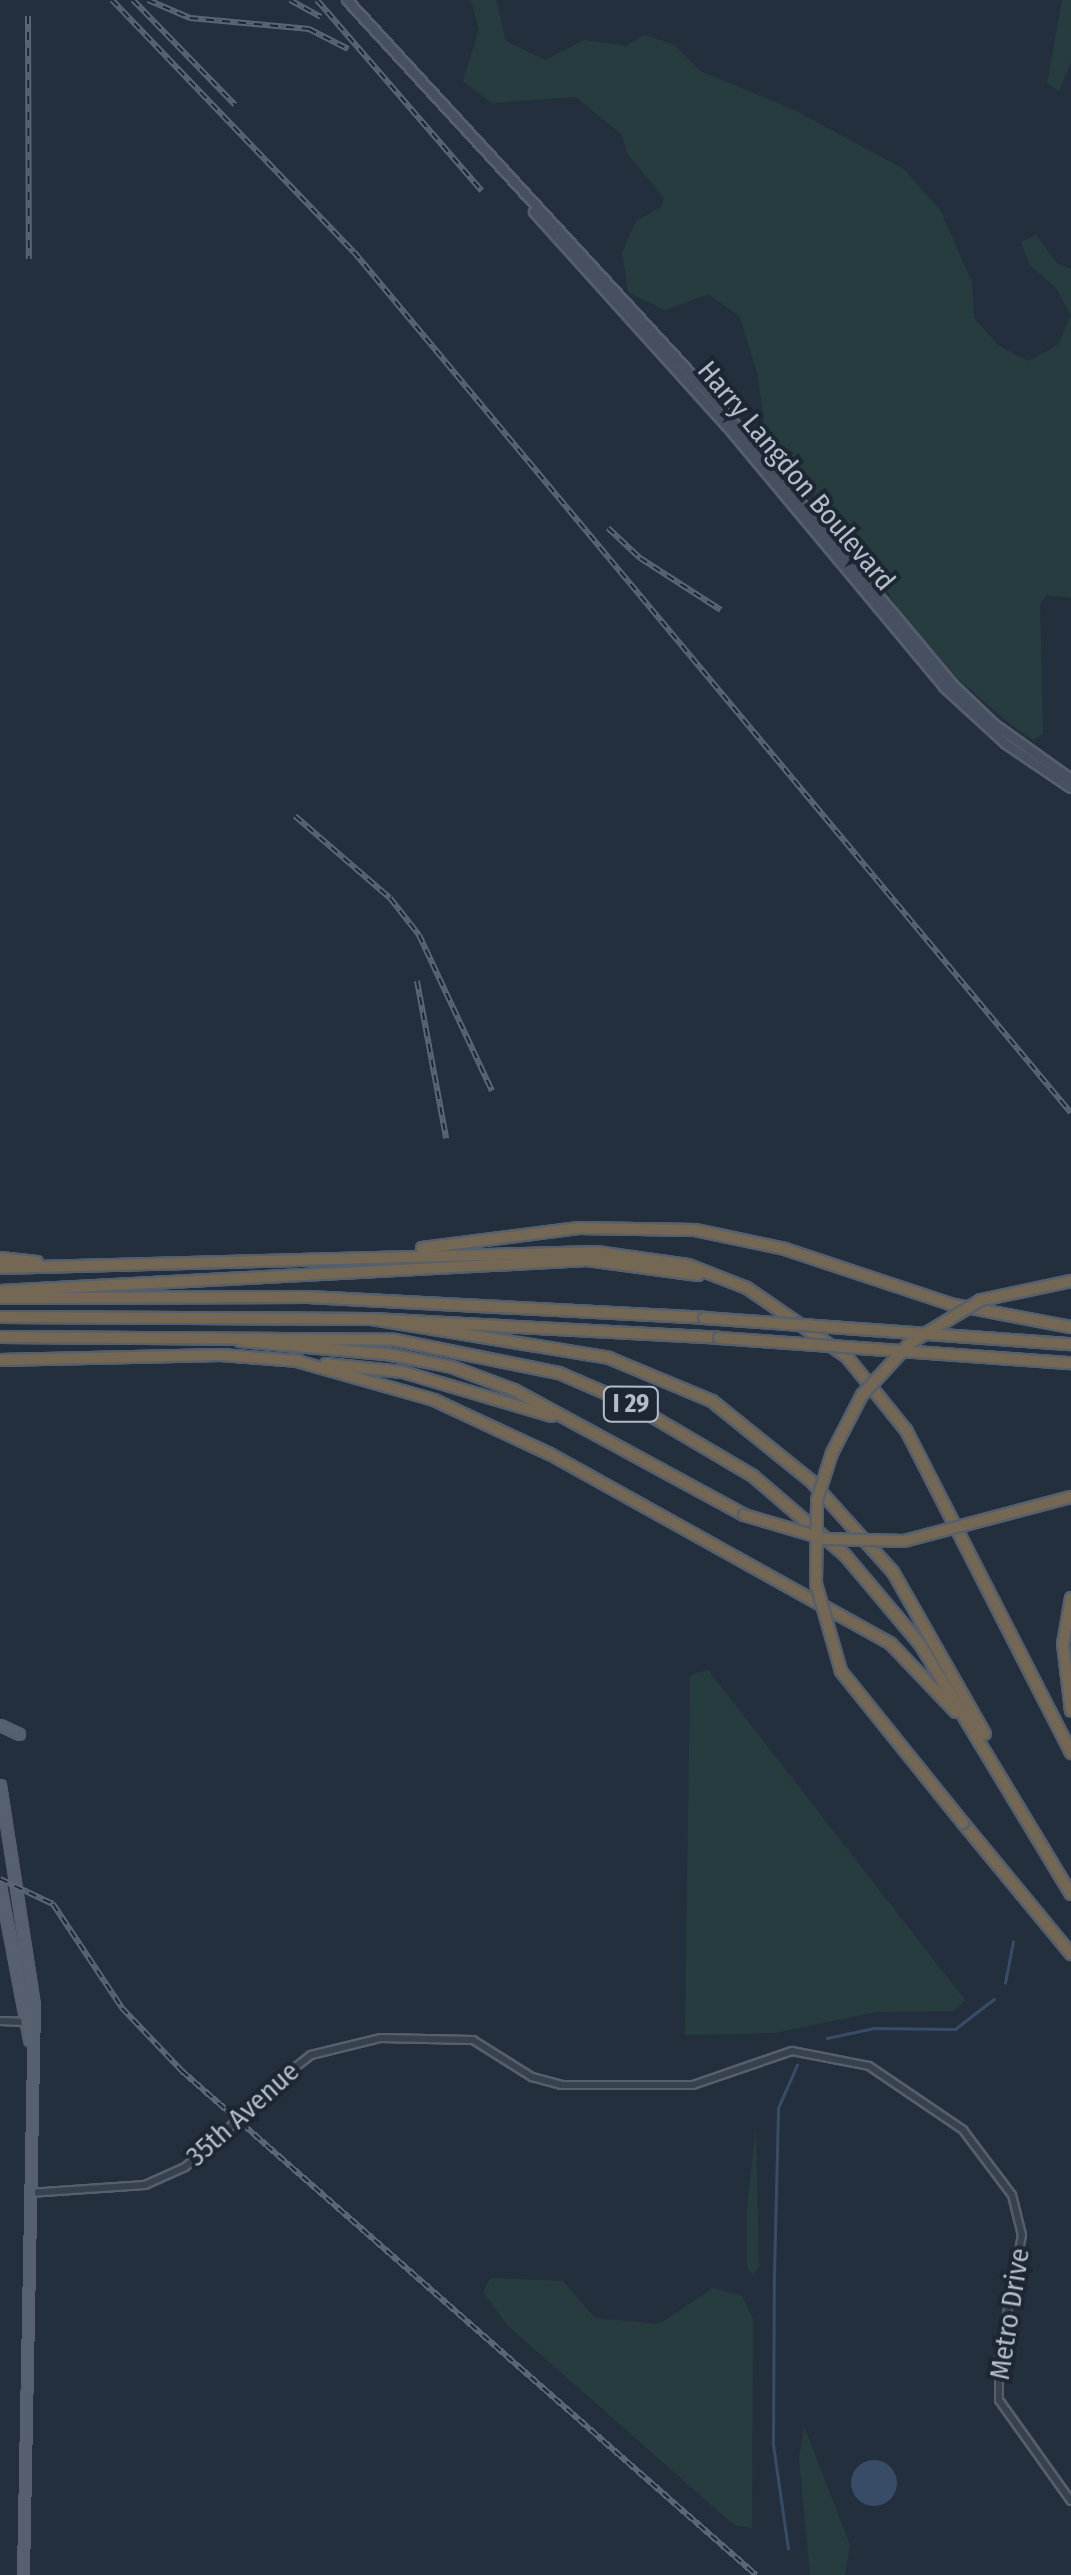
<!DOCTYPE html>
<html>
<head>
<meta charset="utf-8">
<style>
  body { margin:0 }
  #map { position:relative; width:1071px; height:2575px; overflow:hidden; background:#242f3e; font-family:"Fira Sans Condensed",sans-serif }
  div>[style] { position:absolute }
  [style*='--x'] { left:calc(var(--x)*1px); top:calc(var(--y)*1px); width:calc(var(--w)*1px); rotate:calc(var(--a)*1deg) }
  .green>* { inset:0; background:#263c3f }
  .water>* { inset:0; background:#394c67 }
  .round { border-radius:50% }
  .stream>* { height:2.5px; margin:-1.25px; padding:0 1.25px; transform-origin:1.25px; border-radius:1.25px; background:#394c67 }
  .roads { filter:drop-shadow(2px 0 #565f6c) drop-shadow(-2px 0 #565f6c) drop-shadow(0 2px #565f6c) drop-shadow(0 -2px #565f6c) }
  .tertiary>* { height:6px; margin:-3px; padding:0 3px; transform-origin:3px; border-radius:3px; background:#38414e }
  .secondary>* { height:8px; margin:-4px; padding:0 4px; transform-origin:4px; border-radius:4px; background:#465061 }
  .primary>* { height:9px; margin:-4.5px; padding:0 4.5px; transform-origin:4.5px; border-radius:4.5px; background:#56606e }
  .motorway>* { height:10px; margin:-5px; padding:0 5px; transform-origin:5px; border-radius:5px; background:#746855 }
  .rail>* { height:6px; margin-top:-3px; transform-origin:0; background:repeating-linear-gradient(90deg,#1d2633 0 8px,#5a6575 0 16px); box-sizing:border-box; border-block:2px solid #5a6575 }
  .bridges { filter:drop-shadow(2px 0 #565f6c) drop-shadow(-2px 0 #565f6c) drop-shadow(0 2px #565f6c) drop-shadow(0 -2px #565f6c) }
  .tertiary-bridge>* { height:6px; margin:-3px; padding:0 3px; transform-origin:3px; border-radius:3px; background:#38414e }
  .motorway-bridge>* { height:10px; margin:-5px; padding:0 5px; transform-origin:5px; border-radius:5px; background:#746855 }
  span { translate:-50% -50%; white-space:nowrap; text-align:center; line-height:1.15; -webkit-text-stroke:8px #1d2633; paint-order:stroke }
  .shield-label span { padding:2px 8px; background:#1d2633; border:2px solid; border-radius:8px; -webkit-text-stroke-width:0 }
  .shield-label { font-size:25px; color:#b4bcc9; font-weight:700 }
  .street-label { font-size:28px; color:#b4bcc9 }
</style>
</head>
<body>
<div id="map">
  <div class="green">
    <div style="clip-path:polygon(471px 0,496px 0,506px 41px,545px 60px,584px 40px,626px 46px,644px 35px,673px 44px,700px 71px,794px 110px,904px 169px,940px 210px,972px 282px,974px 318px,999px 346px,1028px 361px,1058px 345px,1071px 315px,1056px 288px,1029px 264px,1021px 242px,1036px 235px,1057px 263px,1071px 269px,1071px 598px,1047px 595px,1040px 604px,1043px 734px,1033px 740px,1015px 728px,958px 679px,899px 610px,858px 545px,766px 441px,758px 376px,740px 317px,708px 294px,665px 310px,628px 292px,622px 252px,636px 221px,661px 207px,663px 197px,627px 153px,622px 135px,576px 97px,492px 103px,463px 81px,479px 29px)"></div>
    <div style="clip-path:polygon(1062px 0,1071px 0,1071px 62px,1059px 91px,1047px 83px)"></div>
    <div style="clip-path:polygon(708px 1670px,965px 2000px,953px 2011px,876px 2012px,775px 2033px,685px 2035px,690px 1675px)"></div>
    <div style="clip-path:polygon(756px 2128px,759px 2267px,753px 2275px,747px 2267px,747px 2208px)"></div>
    <div style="clip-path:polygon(491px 2278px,563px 2281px,595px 2318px,659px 2324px,713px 2288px,742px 2296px,753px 2319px,752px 2528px,734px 2525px,506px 2324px,483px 2291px)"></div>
    <div style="clip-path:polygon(804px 2426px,850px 2545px,845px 2575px,810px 2575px,799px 2458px)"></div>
  </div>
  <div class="water">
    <div class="round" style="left:851px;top:2460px;width:46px;height:46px"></div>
  </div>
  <div class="stream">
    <div style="--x:1005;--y:1983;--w:42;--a:-79"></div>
    <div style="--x:827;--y:2038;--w:48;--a:-12"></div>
    <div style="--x:874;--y:2028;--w:81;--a:0.7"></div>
    <div style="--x:955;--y:2029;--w:49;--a:-37.6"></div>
    <div style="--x:788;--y:2549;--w:105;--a:-98.2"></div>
    <div style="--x:773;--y:2445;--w:171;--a:-89.7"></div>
    <div style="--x:774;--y:2274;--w:166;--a:-88.6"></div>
    <div style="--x:778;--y:2108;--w:47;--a:-66.2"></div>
  </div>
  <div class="roads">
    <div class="tertiary">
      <div style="--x:0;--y:2021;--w:27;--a:2"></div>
      <div style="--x:255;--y:2099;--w:71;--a:-38.2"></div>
      <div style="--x:311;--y:2055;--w:72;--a:-13.7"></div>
      <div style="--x:381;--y:2038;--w:92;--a:1.2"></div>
      <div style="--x:473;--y:2040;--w:70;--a:32.1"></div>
      <div style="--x:532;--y:2077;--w:30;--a:15"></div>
      <div style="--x:561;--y:2085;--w:132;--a:0"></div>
      <div style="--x:693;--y:2085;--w:105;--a:-19"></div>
      <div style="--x:792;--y:2051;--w:78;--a:11"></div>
      <div style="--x:869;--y:2066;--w:114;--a:34.2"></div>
      <div style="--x:963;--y:2130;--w:81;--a:53"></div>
      <div style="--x:1012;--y:2195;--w:41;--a:76"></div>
      <div style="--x:1022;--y:2235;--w:124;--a:100.7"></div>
      <div style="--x:999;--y:2357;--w:43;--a:90"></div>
      <div style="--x:999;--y:2400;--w:124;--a:54.5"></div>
      <div style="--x:29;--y:2193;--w:116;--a:-3.9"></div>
      <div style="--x:145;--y:2185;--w:44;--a:-24.2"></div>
      <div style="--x:185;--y:2167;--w:51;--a:-40.2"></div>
    </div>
    <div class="secondary">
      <div style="--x:347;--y:0;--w:542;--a:47.39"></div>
      <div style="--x:714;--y:399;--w:371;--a:50.1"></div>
      <div style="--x:952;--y:684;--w:58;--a:43.6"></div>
      <div style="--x:994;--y:724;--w:95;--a:35.5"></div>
      <div style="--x:534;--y:212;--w:287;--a:48"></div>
      <div style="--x:726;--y:425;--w:341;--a:50.2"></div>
      <div style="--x:944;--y:687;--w:84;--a:42.6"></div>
      <div style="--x:1006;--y:744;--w:78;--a:34.1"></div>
    </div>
    <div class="primary">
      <div style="--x:0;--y:1725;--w:21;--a:25"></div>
      <div style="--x:0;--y:1785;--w:223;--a:81.2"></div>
      <div style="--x:34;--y:2005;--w:570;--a:91.11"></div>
      <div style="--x:0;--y:1886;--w:157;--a:79.3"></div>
    </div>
    <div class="motorway">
      <div style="--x:422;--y:1248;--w:158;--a:-7.3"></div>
      <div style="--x:579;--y:1228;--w:116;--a:1"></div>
      <div style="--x:695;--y:1230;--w:92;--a:11.9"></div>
      <div style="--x:785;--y:1249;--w:174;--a:18.4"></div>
      <div style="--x:950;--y:1304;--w:123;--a:10.8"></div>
      <div style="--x:0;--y:1258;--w:37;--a:6"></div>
      <div style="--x:0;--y:1268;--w:596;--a:-1.54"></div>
      <div style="--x:596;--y:1252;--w:93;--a:8"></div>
      <div style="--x:688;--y:1265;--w:63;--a:21.3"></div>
      <div style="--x:747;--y:1288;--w:121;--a:34.6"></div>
      <div style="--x:847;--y:1357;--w:94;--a:51.1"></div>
      <div style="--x:906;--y:1430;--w:363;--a:62.9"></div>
      <div style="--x:0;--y:1291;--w:588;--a:-3.02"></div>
      <div style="--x:587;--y:1260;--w:112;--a:7.7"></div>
      <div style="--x:0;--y:1298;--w:308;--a:-0.2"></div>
      <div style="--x:308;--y:1297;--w:397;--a:3"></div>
      <div style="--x:0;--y:1317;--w:372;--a:0.3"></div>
      <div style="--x:372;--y:1319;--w:348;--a:3.1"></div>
      <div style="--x:372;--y:1319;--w:240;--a:9.3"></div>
      <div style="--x:609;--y:1358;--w:112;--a:22.7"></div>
      <div style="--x:712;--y:1401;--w:127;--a:38.9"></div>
      <div style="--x:811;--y:1481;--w:122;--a:48"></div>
      <div style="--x:893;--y:1572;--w:186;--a:60.4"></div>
      <div style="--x:0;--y:1337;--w:395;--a:0.4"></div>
      <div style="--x:395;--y:1340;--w:167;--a:11.4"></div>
      <div style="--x:559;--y:1373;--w:78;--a:23.3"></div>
      <div style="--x:631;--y:1404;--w:142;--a:30.5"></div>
      <div style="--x:753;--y:1476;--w:121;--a:40.7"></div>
      <div style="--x:845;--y:1555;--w:116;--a:49.9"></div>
      <div style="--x:920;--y:1644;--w:292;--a:58.9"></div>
      <div style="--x:240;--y:1341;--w:148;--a:5.1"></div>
      <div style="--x:387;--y:1354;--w:66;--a:11.3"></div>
      <div style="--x:452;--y:1367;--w:66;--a:20.4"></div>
      <div style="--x:514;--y:1390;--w:262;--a:28.5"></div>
      <div style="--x:0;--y:1360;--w:221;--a:-1.3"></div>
      <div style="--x:221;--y:1355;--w:78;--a:4.4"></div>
      <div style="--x:293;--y:1360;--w:147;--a:15.8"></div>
      <div style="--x:434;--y:1400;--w:128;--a:25"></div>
      <div style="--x:550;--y:1454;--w:390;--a:29.1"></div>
      <div style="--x:891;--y:1644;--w:94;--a:46.3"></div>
      <div style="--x:326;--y:1364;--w:77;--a:5.9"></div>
      <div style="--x:403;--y:1372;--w:155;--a:16.5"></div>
      <div style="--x:1071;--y:1598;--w:47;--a:99.9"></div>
      <div style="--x:1063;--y:1644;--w:67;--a:83.2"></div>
      <div style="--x:963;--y:1823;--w:170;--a:50.5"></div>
    </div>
  </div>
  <div class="rail">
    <div style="--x:112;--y:0;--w:349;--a:46.2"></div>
    <div style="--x:354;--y:252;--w:1120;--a:50.21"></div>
    <div style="--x:133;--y:0;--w:146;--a:45.8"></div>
    <div style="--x:148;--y:0;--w:46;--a:23.2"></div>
    <div style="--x:190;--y:18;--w:120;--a:5.3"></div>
    <div style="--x:309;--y:29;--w:44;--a:27.1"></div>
    <div style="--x:290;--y:0;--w:35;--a:29"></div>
    <div style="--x:317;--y:0;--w:252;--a:49.2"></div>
    <div style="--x:28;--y:16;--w:243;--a:89.8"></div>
    <div style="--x:608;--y:528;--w:44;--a:43.2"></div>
    <div style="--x:640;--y:558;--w:96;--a:32.7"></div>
    <div style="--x:295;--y:816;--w:125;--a:40.8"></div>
    <div style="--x:390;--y:898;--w:47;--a:51.9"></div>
    <div style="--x:419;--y:935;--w:172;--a:64.9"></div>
    <div style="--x:417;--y:981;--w:160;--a:79.5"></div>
    <div style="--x:0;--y:1879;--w:59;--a:25.3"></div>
    <div style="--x:53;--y:1904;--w:125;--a:56.4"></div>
    <div style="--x:122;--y:2008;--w:87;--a:46.4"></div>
    <div style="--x:182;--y:2071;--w:764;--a:41.28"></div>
  </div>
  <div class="bridges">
    <div class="tertiary-bridge">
      <div style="--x:224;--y:2134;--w:47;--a:-48.5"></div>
    </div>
    <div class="motorway-bridge">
      <div style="--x:704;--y:1318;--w:368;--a:4.1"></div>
      <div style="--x:719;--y:1338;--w:353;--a:4.1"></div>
      <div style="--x:744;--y:1515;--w:85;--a:16.3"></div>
      <div style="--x:826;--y:1539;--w:78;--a:1.5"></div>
      <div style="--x:904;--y:1541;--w:173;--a:-14.8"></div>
      <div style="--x:963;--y:1823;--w:195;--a:-128.8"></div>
      <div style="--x:841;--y:1671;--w:91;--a:-106"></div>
      <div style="--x:816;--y:1584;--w:84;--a:-89.3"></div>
      <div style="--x:817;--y:1500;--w:49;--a:-72.3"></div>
      <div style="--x:832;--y:1453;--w:65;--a:-62.7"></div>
      <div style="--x:862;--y:1395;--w:71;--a:-47.3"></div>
      <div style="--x:910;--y:1343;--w:83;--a:-31.2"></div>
      <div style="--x:981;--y:1300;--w:92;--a:-11.9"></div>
    </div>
  </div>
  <div class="shield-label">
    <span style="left:631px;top:1404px">I 29</span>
  </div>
  <div class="street-label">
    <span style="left:796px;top:476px;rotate:50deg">Harry Langdon Boulevard</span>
    <span style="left:243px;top:2114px;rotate:-42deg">35th Avenue</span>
    <span style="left:1010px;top:2314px;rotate:-81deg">Metro Drive</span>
  </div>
</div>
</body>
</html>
